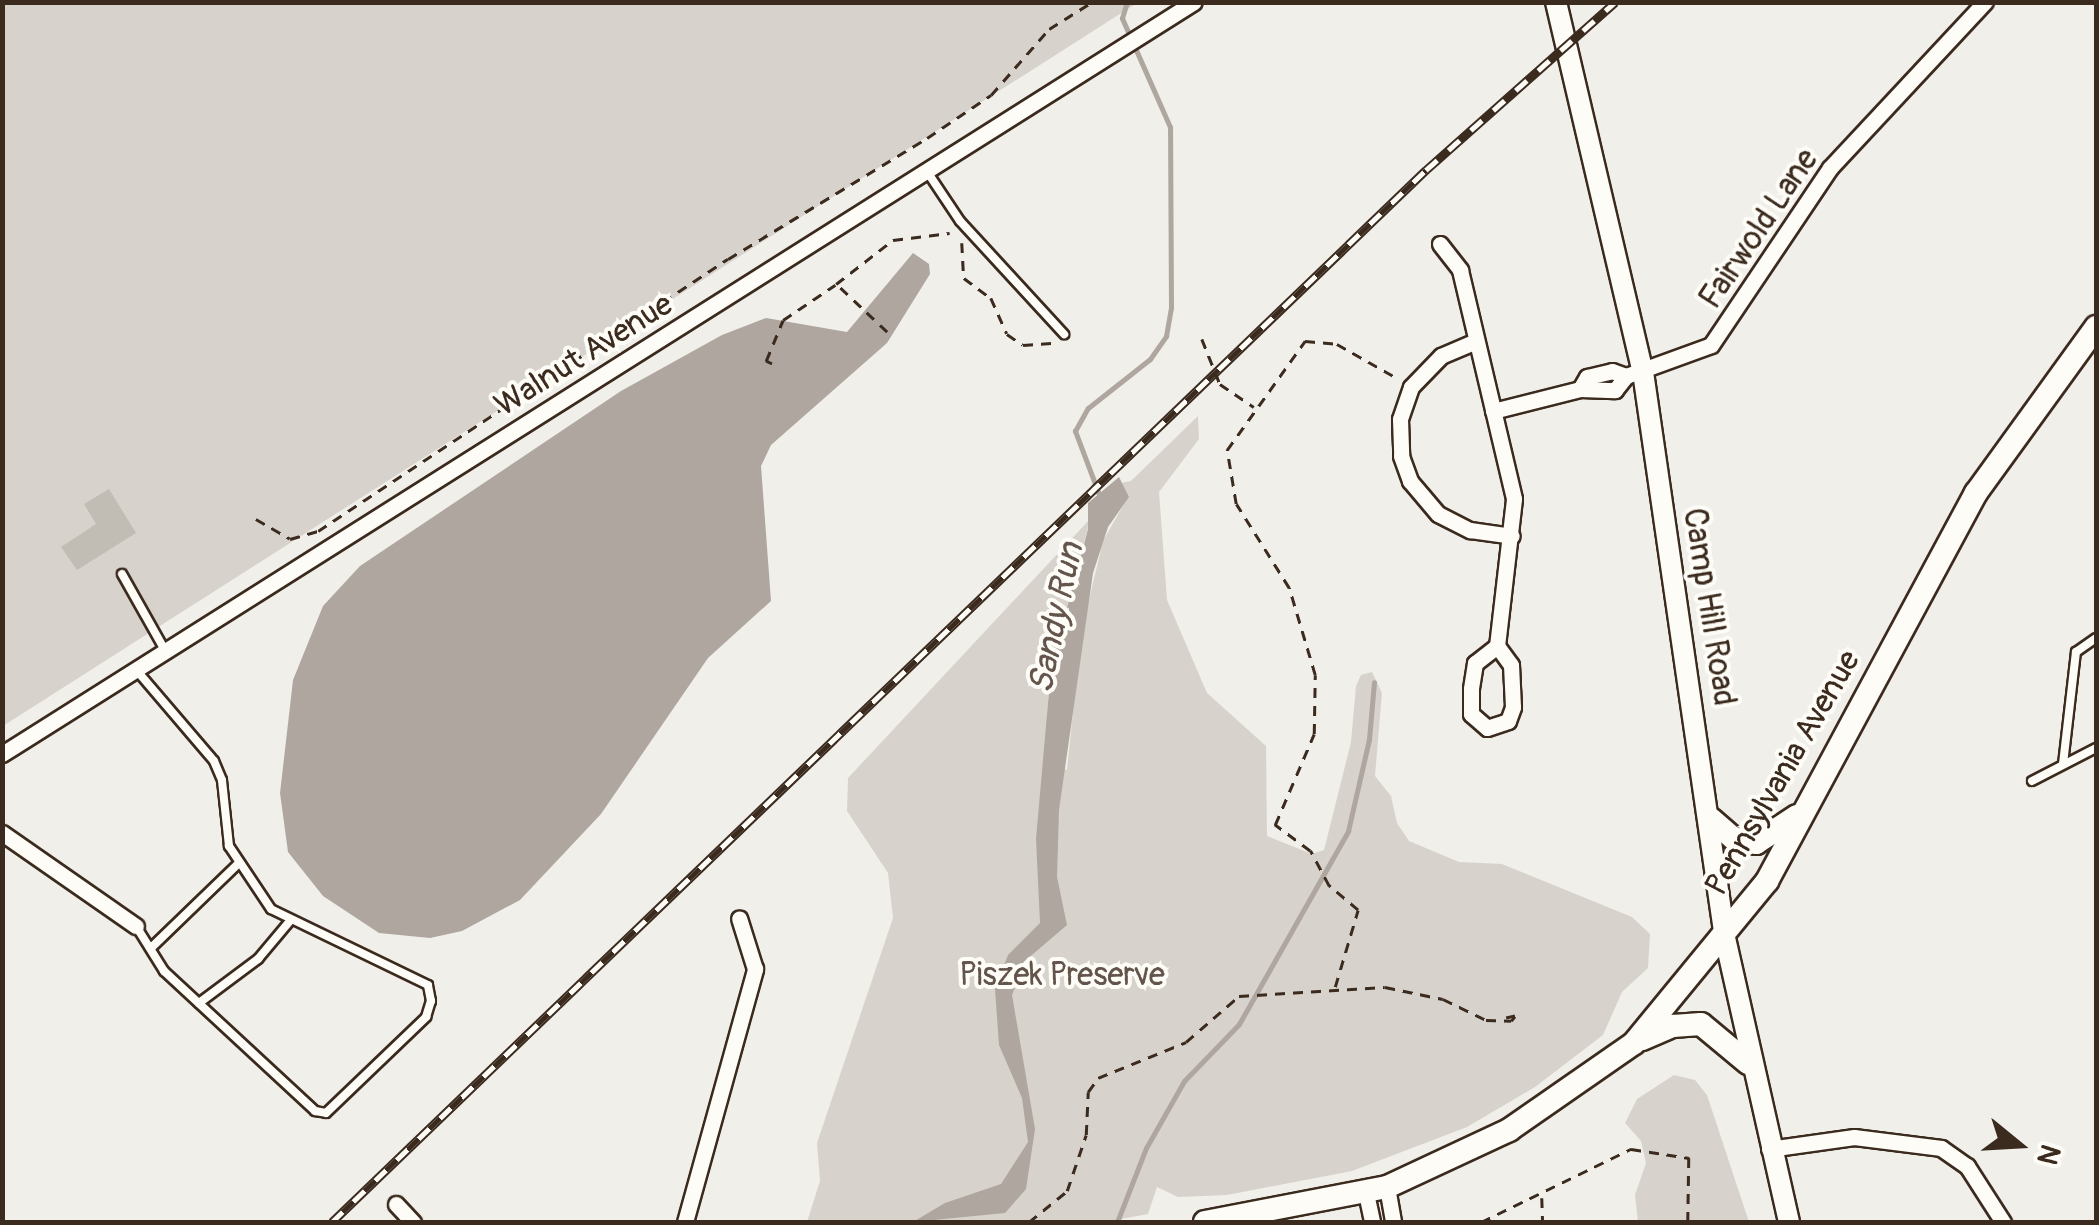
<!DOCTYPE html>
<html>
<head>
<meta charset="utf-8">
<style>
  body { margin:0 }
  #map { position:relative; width:2099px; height:1225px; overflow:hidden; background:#f1efea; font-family:Pangolin,sans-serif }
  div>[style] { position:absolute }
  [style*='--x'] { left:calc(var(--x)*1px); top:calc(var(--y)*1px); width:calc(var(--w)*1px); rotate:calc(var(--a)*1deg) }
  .green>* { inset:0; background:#d7d2cc }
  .water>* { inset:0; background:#aea69f }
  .stream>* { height:5px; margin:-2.5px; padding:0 2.5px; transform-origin:2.5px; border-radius:2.5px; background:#aea69f }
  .building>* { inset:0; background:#c1bcb4 }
  .path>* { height:2.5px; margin-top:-1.25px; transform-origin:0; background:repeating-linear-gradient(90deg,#3b2a1e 0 10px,transparent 0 18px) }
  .roads { filter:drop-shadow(2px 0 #3b2a1e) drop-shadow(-2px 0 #3b2a1e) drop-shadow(0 2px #3b2a1e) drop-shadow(0 -2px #3b2a1e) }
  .service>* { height:8px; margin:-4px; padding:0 4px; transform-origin:4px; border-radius:4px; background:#fdfcf7 }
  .minor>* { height:15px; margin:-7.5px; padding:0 7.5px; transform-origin:7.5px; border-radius:7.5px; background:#fdfcf7 }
  .tertiary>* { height:20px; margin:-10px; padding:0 10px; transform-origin:10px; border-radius:10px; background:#fdfcf7 }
  .secondary>* { height:22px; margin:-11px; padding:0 11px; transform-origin:11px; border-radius:11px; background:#fdfcf7 }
  .rail>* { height:9px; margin-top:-4.5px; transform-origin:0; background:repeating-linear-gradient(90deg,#fdfcf7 0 15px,#3b2a1e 0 30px); box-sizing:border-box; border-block:2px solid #3b2a1e }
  span { translate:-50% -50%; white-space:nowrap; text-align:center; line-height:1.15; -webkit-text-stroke:8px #fdfcf7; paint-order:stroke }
  .street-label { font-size:32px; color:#3b2a1e }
  .park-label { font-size:32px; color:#62544a }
  .water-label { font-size:35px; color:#63554b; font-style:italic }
  .frame { position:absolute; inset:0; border:5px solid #3b2a1e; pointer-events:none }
  .north { position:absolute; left:1969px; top:1095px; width:100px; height:100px; -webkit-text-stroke:8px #fdfcf7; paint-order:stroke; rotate:108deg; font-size:28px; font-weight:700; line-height:40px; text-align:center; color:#3b2a1e }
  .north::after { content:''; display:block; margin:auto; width:35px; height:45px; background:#3b2a1e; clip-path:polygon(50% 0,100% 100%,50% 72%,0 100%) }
</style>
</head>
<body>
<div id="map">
  <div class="green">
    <div style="clip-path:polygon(3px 3px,1137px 3px,3px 726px)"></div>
    <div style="clip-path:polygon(1198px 416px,1199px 439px,1159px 492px,1167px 600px,1207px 693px,1266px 746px,1267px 836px,1312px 854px,1324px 850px,1351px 742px,1356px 686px,1361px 675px,1372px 672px,1382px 693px,1375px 776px,1391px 796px,1397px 823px,1409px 841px,1459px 862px,1502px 864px,1632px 917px,1650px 934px,1648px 968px,1622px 992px,1603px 1035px,1535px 1087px,1467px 1127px,1352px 1171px,1227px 1195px,1178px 1197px,1157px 1187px,1148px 1214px,1105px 1222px,807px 1222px,820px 1181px,817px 1143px,893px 918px,888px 873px,847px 811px,848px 778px,1090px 519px,1049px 683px,1045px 761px,1067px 770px,1081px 634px,1103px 541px,1128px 497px,1121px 483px,1131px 481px)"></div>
    <div style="clip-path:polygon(1674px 1075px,1695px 1080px,1707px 1095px,1749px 1222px,1638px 1222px,1635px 1195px,1646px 1163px,1641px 1141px,1625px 1123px,1637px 1099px)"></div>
  </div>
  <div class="water">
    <div style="clip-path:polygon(913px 253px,929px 264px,930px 274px,887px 343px,771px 445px,761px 466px,771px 601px,708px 658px,601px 814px,520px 900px,462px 931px,430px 938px,379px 933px,323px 896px,288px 852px,280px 793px,293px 680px,323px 606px,360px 566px,621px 391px,722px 335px,766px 318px,847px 332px)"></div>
    <div style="clip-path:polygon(1119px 477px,1129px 497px,1108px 527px,1093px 573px,1059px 810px,1057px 877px,1067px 925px,1026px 960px,1012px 995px,1035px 1129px,1026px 1189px,1005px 1213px,913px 1222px,945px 1203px,1001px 1184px,1028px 1142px,1022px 1098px,999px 1045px,995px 989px,1008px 955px,1040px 923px,1036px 839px,1051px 669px,1088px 529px,1088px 503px)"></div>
  </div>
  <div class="stream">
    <div style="--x:1100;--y:497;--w:71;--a:-110.7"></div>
    <div style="--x:1075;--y:431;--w:26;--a:-61"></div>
    <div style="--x:1088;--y:408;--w:79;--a:-38.3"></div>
    <div style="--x:1150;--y:359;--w:28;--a:-55"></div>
    <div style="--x:1166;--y:336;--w:28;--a:-80"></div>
    <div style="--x:1171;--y:308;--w:181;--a:-90.3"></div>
    <div style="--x:1170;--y:127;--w:119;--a:-113.8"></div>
    <div style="--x:1122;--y:18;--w:17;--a:-73"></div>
    <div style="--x:1117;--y:1222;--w:79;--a:-68.6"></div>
    <div style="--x:1146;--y:1148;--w:77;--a:-60.4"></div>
    <div style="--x:1184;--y:1081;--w:79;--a:-46"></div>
    <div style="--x:1239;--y:1024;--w:222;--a:-60.5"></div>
    <div style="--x:1348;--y:831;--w:94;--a:-77.1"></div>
    <div style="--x:1369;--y:739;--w:57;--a:-85"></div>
  </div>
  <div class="building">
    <div style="clip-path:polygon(109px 489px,136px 533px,77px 570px,61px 547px,96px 524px,84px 504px)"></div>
  </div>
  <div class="path">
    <div style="--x:962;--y:243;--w:35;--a:87"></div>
    <div style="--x:964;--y:278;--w:34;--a:37"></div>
    <div style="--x:991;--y:298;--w:39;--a:66"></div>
    <div style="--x:1007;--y:334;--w:19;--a:35"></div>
    <div style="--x:1023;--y:345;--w:32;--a:-4"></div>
    <div style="--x:887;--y:332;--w:70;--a:-136.7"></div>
    <div style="--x:836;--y:284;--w:72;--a:-37.7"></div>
    <div style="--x:893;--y:240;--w:57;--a:-7"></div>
    <div style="--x:1202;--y:339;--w:48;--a:68.2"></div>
    <div style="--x:1220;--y:384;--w:41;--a:34.1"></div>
    <div style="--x:772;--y:364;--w:7;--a:-153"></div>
    <div style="--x:766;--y:361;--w:44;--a:-67.5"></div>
    <div style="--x:783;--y:320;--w:63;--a:-33.9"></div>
    <div style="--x:256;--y:519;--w:39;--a:30"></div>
    <div style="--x:290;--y:539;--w:29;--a:-16"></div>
    <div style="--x:318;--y:531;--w:492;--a:-33.6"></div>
    <div style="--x:728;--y:259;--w:233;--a:-31.3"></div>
    <div style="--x:927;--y:138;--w:77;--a:-33.9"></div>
    <div style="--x:991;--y:95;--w:88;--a:-48.7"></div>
    <div style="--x:1049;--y:29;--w:51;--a:-32.1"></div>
    <div style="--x:1335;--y:987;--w:80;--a:-73.4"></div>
    <div style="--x:1358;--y:910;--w:38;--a:-140"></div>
    <div style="--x:1329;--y:886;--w:40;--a:-118"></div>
    <div style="--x:1310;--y:851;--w:44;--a:-143.4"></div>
    <div style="--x:1275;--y:825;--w:99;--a:-66.8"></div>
    <div style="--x:1314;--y:734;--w:59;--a:-89"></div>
    <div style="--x:1315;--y:675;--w:91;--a:-106.6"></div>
    <div style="--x:1289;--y:588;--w:99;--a:-122.2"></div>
    <div style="--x:1236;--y:504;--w:55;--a:-99.5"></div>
    <div style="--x:1227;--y:450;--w:134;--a:-54.4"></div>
    <div style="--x:1305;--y:341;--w:32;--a:5"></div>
    <div style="--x:1337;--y:344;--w:69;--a:29.5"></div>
    <div style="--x:1542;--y:1198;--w:24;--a:88"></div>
    <div style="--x:1029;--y:1222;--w:49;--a:-39.2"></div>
    <div style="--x:1067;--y:1191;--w:59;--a:-71.3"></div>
    <div style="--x:1086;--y:1135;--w:43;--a:-87.3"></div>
    <div style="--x:1088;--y:1092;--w:17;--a:-54"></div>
    <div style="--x:1098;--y:1078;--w:95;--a:-22.2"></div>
    <div style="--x:1186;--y:1042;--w:70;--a:-41"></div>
    <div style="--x:1239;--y:996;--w:146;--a:-3.5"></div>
    <div style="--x:1385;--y:987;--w:59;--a:11.7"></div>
    <div style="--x:1443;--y:999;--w:48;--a:26"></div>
    <div style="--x:1486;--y:1020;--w:25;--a:2"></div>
    <div style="--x:1511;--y:1021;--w:6;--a:-51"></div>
    <div style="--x:1515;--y:1016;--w:9;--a:167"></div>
    <div style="--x:1481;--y:1222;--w:167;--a:-26"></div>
    <div style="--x:1631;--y:1149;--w:59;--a:8.8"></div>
    <div style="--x:1689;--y:1158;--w:64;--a:90.9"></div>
  </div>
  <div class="roads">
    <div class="service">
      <div style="--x:926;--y:170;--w:61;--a:56.3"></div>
      <div style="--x:960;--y:221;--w:154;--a:47.4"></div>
      <div style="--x:122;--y:574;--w:90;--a:60.6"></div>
      <div style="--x:2063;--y:764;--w:113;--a:-83.4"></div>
      <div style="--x:2076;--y:652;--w:24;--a:-35"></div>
      <div style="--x:2032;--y:781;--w:72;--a:-27.3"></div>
      <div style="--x:136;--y:926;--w:53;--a:58.1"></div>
      <div style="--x:164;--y:971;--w:206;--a:42.8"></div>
      <div style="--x:315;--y:1111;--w:11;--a:10"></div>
      <div style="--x:326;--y:1113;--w:139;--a:-43.8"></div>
      <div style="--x:426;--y:1017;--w:17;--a:-73"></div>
      <div style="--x:431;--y:1001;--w:16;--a:-101"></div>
      <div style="--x:428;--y:985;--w:174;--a:-154.2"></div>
      <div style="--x:271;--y:909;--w:76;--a:-123.7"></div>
      <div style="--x:229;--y:846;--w:66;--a:-96.1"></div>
      <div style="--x:222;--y:780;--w:21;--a:-113"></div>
      <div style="--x:214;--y:761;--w:118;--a:-130.5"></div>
      <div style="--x:152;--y:947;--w:121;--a:-44"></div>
      <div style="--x:199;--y:1003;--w:74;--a:-36.7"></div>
      <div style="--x:258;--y:959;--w:48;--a:-50"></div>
    </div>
    <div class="minor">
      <div style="--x:1440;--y:244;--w:33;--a:52"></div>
      <div style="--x:1460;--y:270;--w:235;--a:76.7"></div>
      <div style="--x:1514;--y:499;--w:148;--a:96.6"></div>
      <div style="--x:1497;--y:646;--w:28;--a:142"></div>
      <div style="--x:1475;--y:663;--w:26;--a:99"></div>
      <div style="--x:1471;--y:689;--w:25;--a:90"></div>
      <div style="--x:1471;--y:714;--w:21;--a:41"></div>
      <div style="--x:1487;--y:728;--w:22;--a:-18"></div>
      <div style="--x:1508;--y:721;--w:15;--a:-70"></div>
      <div style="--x:1513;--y:707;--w:42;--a:-92.7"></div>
      <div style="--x:1511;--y:665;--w:24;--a:-126"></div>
      <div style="--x:1476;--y:341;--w:38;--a:157"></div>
      <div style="--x:1441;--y:356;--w:43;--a:134.1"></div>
      <div style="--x:1411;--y:387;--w:34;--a:109"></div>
      <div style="--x:1400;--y:419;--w:37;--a:88"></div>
      <div style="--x:1401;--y:456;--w:27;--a:70"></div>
      <div style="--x:1410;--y:481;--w:43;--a:49.7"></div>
      <div style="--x:1438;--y:514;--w:36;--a:27"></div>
      <div style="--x:1470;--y:530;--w:42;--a:8.1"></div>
      <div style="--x:1580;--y:389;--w:14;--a:-60"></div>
      <div style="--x:1587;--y:377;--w:26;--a:-13"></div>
      <div style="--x:1612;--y:371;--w:15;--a:20"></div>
      <div style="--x:1493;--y:411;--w:90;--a:-14.2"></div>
      <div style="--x:1580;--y:389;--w:35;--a:2"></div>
      <div style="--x:1615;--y:390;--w:18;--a:-52"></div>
      <div style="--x:1626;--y:376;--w:90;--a:-20"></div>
      <div style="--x:1711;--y:345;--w:213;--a:-56.1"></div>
      <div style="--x:1830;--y:168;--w:227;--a:-47"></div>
      <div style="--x:2;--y:754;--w:1409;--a:-32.25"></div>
      <div style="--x:2;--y:833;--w:163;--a:34.8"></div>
      <div style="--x:1769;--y:1149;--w:86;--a:-8"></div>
      <div style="--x:1854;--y:1137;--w:88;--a:7.2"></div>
      <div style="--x:1941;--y:1148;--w:32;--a:35"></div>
      <div style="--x:1967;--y:1166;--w:67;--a:57.3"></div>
      <div style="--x:1387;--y:1187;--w:36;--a:80"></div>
      <div style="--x:1366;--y:1193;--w:30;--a:78"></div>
      <div style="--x:396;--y:1204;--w:25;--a:47"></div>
      <div style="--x:685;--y:1222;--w:263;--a:-74.5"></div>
      <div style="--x:755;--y:969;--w:53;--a:-107.4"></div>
    </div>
    <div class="tertiary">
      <div style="--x:1556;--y:2;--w:380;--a:76.8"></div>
      <div style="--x:1643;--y:372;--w:572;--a:81.76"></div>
      <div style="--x:1725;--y:938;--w:291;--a:77.3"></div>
    </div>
    <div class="secondary">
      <div style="--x:1711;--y:819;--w:29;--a:41"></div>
      <div style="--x:1733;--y:838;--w:24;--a:12"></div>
      <div style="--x:1756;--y:843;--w:49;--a:-33.4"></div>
      <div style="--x:1642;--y:1039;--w:34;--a:-23"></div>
      <div style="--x:1673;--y:1026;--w:28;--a:-4"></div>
      <div style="--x:1701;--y:1024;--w:61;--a:39.7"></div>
      <div style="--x:1205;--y:1222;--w:185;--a:-10.9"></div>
      <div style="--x:1387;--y:1187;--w:135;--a:-25"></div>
      <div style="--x:1509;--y:1130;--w:152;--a:-34.8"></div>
      <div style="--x:1634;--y:1043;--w:210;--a:-50.6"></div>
      <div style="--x:1767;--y:881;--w:441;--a:-61.7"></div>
      <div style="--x:1976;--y:493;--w:205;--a:-54.1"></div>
    </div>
  </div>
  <div class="rail">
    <div style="--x:332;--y:1222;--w:1518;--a:-43.88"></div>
    <div style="--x:1426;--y:170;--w:253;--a:-41.6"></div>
  </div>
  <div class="street-label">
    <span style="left:1759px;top:229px;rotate:-56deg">Fairwold Lane</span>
    <span style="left:584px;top:355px;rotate:-32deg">Walnut Avenue</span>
    <span style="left:1709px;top:607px;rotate:81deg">Camp Hill Road</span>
    <span style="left:1783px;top:773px;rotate:-60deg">Pennsylvania Avenue</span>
  </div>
  <div class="park-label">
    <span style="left:1062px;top:975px">Piszek Preserve</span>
  </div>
  <div class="water-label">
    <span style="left:1056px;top:618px;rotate:-78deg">Sandy Run</span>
  </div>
  <div class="frame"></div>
  <div class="north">N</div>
</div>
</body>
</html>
